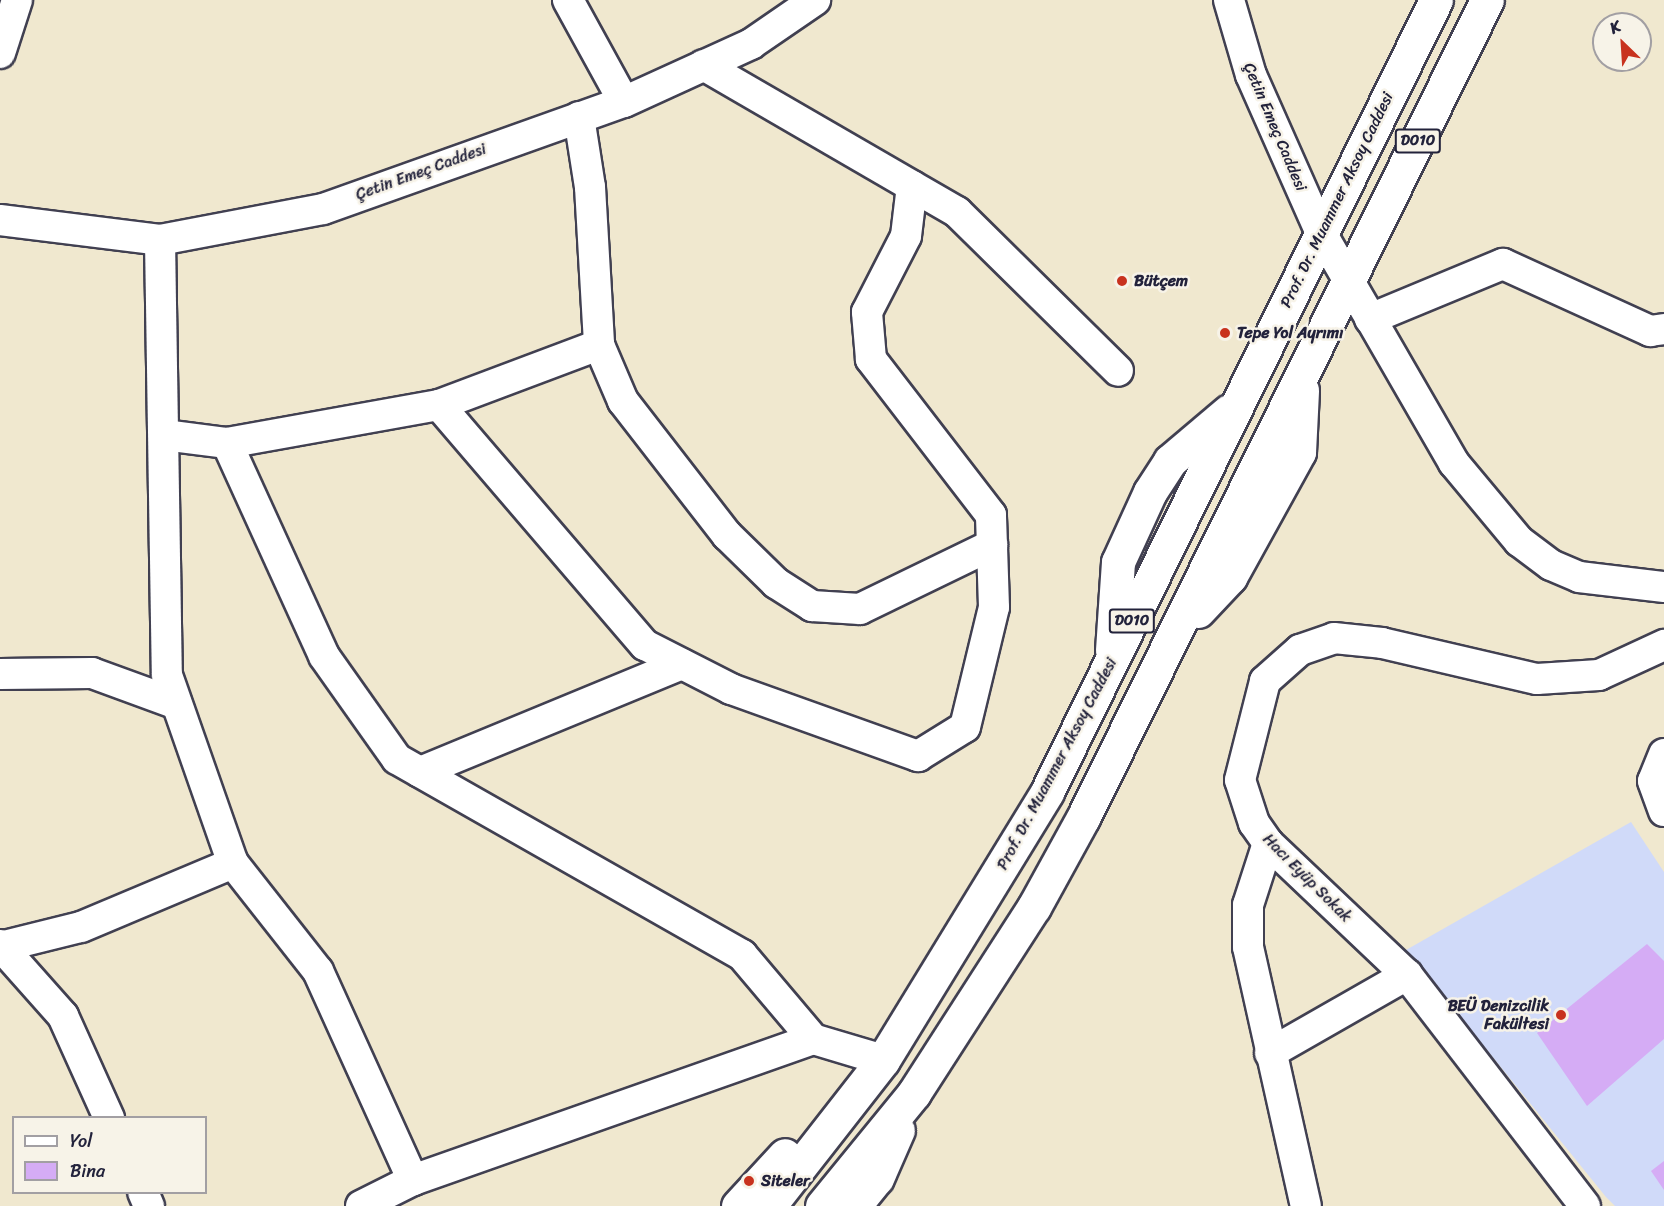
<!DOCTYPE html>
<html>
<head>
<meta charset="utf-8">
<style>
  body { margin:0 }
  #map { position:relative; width:1664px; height:1206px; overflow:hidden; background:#f0e8cf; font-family:Sriracha,sans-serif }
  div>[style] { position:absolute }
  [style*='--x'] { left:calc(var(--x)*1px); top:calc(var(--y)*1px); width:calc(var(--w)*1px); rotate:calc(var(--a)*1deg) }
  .built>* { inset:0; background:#d0daf9 }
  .building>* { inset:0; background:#d5acf5 }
  .roads { filter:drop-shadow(2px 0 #414051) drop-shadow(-2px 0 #414051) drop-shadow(0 2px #414051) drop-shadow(0 -2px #414051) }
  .minor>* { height:30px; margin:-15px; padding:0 15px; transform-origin:15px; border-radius:15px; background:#fff }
  .highway>* { height:33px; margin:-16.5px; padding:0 16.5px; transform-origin:16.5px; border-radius:16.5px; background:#fff }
  .dots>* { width:16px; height:16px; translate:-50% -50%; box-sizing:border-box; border:3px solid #f7f3e8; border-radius:50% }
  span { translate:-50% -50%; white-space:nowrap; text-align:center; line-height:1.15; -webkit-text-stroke:5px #f7f3e8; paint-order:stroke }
  .shield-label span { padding:2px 4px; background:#f7f3e8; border:2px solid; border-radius:4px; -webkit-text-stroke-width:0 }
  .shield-label { font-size:15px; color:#22223b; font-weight:700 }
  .street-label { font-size:16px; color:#22223b }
  .poi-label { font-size:16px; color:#22223b; font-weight:700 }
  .left { translate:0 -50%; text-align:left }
  .right { translate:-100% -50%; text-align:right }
  .legend { position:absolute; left:12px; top:1116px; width:195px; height:78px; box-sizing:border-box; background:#f7f3e8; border:2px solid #a29fa3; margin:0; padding:8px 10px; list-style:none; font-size:18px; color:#22223b }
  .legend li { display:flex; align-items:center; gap:12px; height:30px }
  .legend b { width:30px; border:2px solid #a29fa3 }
  .north { position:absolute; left:1592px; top:12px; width:60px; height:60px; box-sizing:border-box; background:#f7f3e8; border:2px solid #a29fa3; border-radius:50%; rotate:335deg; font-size:16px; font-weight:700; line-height:24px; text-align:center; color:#22223b }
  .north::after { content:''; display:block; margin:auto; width:21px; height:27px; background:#c8321e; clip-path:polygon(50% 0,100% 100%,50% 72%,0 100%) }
</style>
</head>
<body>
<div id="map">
  <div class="built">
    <div style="clip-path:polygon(1631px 822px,1664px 872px,1664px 1206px,1615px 1206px,1606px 1197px,1406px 950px)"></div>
  </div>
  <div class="building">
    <div style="clip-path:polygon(1647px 944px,1664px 961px,1664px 1039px,1587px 1106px,1537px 1033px)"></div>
    <div style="clip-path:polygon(1664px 1161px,1664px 1190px,1651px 1171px)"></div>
  </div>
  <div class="roads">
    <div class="minor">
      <div style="--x:568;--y:0;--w:116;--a:61.2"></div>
      <div style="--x:1229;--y:0;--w:78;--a:73.7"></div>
      <div style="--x:1251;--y:75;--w:171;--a:66.1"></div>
      <div style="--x:1320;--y:231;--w:268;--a:60"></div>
      <div style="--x:1454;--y:463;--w:102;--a:50.2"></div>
      <div style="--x:1519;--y:541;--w:40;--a:37"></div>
      <div style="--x:1551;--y:565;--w:30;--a:23"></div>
      <div style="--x:1579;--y:577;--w:86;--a:6.7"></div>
      <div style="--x:0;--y:53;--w:56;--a:-72.2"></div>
      <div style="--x:579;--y:117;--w:71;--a:81.1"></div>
      <div style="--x:590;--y:187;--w:158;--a:86.7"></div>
      <div style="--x:599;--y:345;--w:61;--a:66.8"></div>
      <div style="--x:623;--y:401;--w:170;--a:52.2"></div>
      <div style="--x:727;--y:535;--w:69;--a:44.4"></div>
      <div style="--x:776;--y:583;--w:43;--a:32.6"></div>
      <div style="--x:812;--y:606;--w:48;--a:3.6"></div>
      <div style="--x:860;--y:609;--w:147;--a:-25.9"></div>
      <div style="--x:912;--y:186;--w:52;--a:30"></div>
      <div style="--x:957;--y:212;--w:226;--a:44.6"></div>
      <div style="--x:0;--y:220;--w:161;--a:7.1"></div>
      <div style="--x:160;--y:240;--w:166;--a:-10.8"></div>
      <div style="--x:323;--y:209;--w:319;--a:-19.6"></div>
      <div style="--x:624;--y:102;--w:140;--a:-24.5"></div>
      <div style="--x:751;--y:44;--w:78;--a:-34.5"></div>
      <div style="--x:160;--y:240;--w:435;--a:89.1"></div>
      <div style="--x:167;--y:675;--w:199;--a:70.7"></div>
      <div style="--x:233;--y:863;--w:137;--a:51.8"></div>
      <div style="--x:318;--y:971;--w:230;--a:65.6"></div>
      <div style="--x:1370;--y:319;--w:144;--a:-22.5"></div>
      <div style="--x:1503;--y:264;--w:162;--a:24.5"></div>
      <div style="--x:1650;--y:331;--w:14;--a:-8"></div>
      <div style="--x:439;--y:405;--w:316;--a:49.4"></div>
      <div style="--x:645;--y:645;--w:97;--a:27.1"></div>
      <div style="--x:731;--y:689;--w:199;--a:19.7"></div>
      <div style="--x:918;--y:756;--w:55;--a:-31.7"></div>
      <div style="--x:965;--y:727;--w:123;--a:-76.4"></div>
      <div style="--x:994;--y:607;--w:92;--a:-91.9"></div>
      <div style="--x:991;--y:515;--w:197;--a:-127.6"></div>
      <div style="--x:871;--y:359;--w:47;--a:-94.9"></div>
      <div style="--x:867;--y:312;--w:85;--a:-62.8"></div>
      <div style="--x:906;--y:236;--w:50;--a:-83.2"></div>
      <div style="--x:912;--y:186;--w:241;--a:-149.9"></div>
      <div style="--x:164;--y:435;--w:64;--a:7.2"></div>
      <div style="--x:227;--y:443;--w:215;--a:-10.2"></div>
      <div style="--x:439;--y:405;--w:171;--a:-20.6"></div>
      <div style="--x:227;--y:443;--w:234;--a:65.5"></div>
      <div style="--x:324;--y:656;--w:126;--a:54.7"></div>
      <div style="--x:397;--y:759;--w:397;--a:29.6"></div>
      <div style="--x:742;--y:955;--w:110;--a:49.8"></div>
      <div style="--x:813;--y:1039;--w:73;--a:16.7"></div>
      <div style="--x:0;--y:674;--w:92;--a:-0.6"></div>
      <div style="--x:92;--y:673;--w:90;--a:20"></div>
      <div style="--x:1664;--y:754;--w:29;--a:112"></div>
      <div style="--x:1653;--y:781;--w:32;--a:70"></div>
      <div style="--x:420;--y:772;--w:283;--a:-22.4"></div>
      <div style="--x:1268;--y:843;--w:65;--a:107.9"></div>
      <div style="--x:1248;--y:905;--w:42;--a:90"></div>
      <div style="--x:1248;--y:947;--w:265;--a:77.4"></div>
      <div style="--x:0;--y:945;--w:95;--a:48.4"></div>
      <div style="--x:63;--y:1016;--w:112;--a:65.7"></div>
      <div style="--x:0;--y:947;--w:83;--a:-13.9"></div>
      <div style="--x:81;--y:927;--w:165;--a:-22.8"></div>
      <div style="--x:1270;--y:1053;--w:158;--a:-29.7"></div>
      <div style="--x:143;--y:1192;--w:15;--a:67"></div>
      <div style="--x:361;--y:1206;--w:58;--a:-26.6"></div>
      <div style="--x:413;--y:1180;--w:424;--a:-19.4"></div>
      <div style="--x:1585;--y:1206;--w:292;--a:-127.6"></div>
      <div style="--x:1407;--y:975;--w:192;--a:-136.5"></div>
      <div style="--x:1268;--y:843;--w:24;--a:-125"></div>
      <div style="--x:1254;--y:823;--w:45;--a:-108"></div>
      <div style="--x:1240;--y:780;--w:102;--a:-75.8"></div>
      <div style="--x:1265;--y:681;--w:47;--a:-41.5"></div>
      <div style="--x:1300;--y:650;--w:36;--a:-19"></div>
      <div style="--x:1334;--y:638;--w:48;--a:5.9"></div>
      <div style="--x:1382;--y:643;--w:159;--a:13.1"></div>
      <div style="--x:1537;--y:679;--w:62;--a:-3.7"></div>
      <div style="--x:1599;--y:675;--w:72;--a:-24.8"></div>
    </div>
    <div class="highway">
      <div style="--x:1198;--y:611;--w:47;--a:-46.7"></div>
      <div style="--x:1230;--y:577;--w:143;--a:-61.1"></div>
      <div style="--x:1299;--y:452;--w:62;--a:-87.2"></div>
      <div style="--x:1112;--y:650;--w:88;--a:-86.1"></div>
      <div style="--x:1118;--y:562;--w:77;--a:-65.4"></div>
      <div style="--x:1150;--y:492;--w:37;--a:-57"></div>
      <div style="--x:1170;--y:461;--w:77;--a:-40.3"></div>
      <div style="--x:738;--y:1206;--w:69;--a:-47.3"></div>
      <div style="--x:769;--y:1206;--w:185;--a:-52"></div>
      <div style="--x:883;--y:1060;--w:314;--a:-58.5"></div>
      <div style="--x:1047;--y:792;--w:882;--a:-63.84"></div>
      <div style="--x:822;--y:1206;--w:146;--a:-50.8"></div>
      <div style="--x:914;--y:1093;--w:221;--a:-57.2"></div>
      <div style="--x:1034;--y:907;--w:102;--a:-61.2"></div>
      <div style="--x:1083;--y:818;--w:912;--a:-63.72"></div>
      <div style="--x:854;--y:1206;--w:36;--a:-51"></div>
      <div style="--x:877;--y:1178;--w:52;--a:-66.4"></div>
    </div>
  </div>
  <div class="dots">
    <div style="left:1122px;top:281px;background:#c8321e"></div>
    <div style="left:1225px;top:333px;background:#c8321e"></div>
    <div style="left:1561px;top:1015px;background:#c8321e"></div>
    <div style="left:749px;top:1181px;background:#c8321e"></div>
  </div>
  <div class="shield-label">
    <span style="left:1418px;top:141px">D010</span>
    <span style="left:1132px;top:621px">D010</span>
  </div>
  <div class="street-label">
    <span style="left:1275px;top:127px;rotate:67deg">Çetin Emeç Caddesi</span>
    <span style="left:421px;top:172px;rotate:-20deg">Çetin Emeç Caddesi</span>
    <span style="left:1337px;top:200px;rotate:-64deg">Prof. Dr. Muammer Aksoy Caddesi</span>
    <span style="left:1057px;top:764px;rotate:-62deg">Prof. Dr. Muammer Aksoy Caddesi</span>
    <span style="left:1307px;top:878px;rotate:45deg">Hacı Eyüp Sokak</span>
  </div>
  <div class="poi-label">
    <span class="left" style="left:1134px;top:281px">Bütçem</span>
    <span class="left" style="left:1237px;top:333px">Tepe Yol Ayrımı</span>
    <span class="right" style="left:1549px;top:1015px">BEÜ Denizcilik<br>Fakültesi</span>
    <span class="left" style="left:761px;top:1181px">Siteler</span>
  </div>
  <ul class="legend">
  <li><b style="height:8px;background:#fff"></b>Yol</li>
  <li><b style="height:16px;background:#d5acf5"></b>Bina</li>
  </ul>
  <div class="north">K</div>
</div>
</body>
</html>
